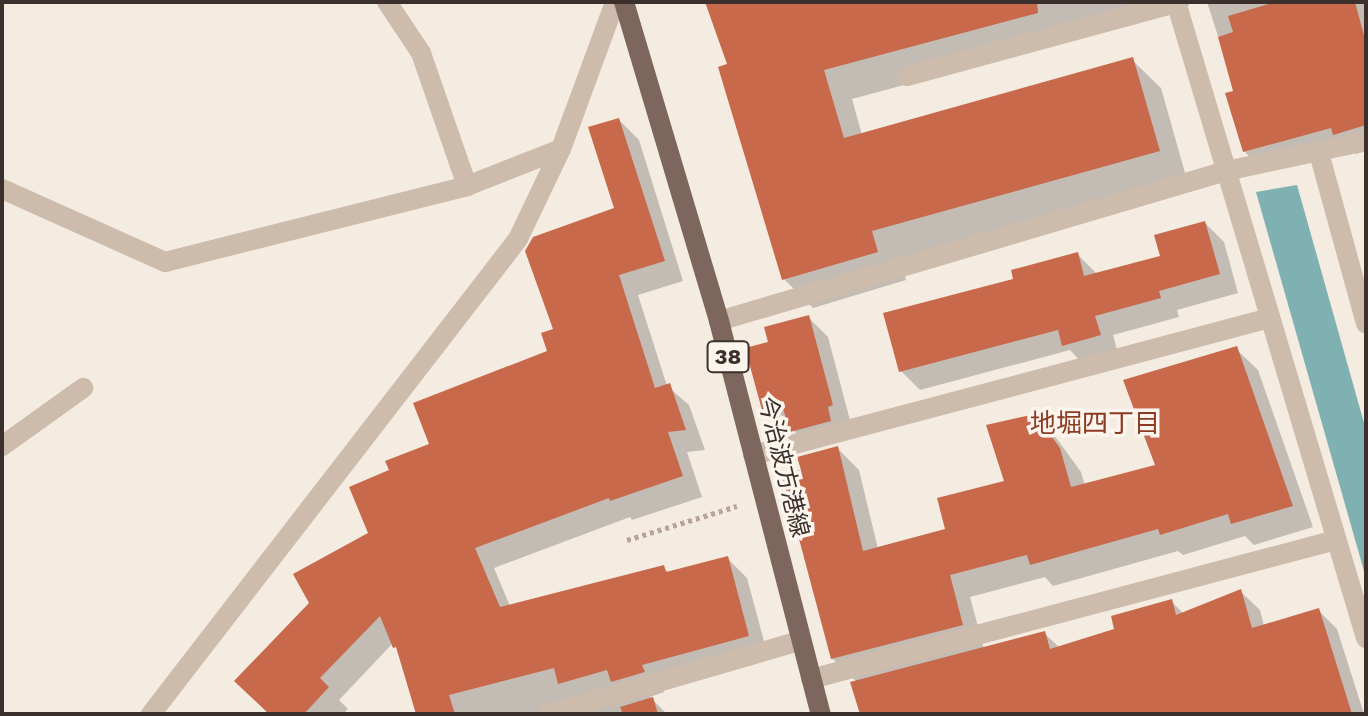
<!DOCTYPE html>
<html>
<head>
<meta charset="utf-8">
<style>
  body { margin:0 }
  #map { position:relative; width:1368px; height:716px; overflow:hidden; background:#f4ebe1; font-family:"Work Sans","Noto Sans JP",sans-serif }
  div>[style] { position:absolute }
  [style*='--x'] { left:calc(var(--x)*1px); top:calc(var(--y)*1px); width:calc(var(--w)*1px); rotate:calc(var(--a)*1deg) }
  .water>* { inset:0; background:#7fb0b2 }
  .shadow>* { inset:0; background:#0003 }
  .building>* { inset:0; background:#c8694b }
  .path>* { height:5px; margin-top:-2.5px; transform-origin:0; background:repeating-linear-gradient(90deg,#b9a596 0 4px,transparent 0 8px) }
  .minor>* { height:20px; margin:-10px; padding:0 10px; transform-origin:10px; border-radius:10px; background:#cdbbac }
  .primary>* { height:20px; margin:-10px; padding:0 10px; transform-origin:10px; border-radius:10px; background:#7d675c }
  span { translate:-50% -50%; white-space:nowrap; text-align:center; line-height:1.15; -webkit-text-stroke:7px #fbf5ee; paint-order:stroke }
  .shield-label span { padding:2px 6px; background:#fbf5ee; border:2px solid; border-radius:6px; -webkit-text-stroke-width:0 }
  .shield-label { font-size:22px; color:#3b302b; font-weight:700 }
  .street-label { font-size:24px; color:#3b302b }
  .neighbourhood-label { font-size:26px; color:#8c3b22 }
  .frame { position:absolute; inset:0; border:4px solid #3b302b; pointer-events:none }
</style>
</head>
<body>
<div id="map">
  <div class="water">
    <div style="clip-path:polygon(1297px 185px,1366px 430px,1366px 578px,1256px 192px)"></div>
  </div>
  <div class="shadow">
    <div style="clip-path:polygon(707px 2px,1135px 2px,1141px 21px,852px 99px,862px 135px,1132px 60px,1161px 88px,1187px 180px,900px 260px,906px 280px,813px 308px,784px 279px,729px 66px)"></div>
    <div style="clip-path:polygon(1207px 2px,1366px 2px,1366px 151px,1356px 154px,1350px 148px,1265px 172px,1244px 151px,1236px 92px)"></div>
    <div style="clip-path:polygon(619px 120px,639px 140px,683px 281px,638px 295px,667px 386px,689px 405px,705px 450px,687px 452px,702px 497px,632px 520px,630px 517px,494px 568px,510px 606px,663px 567px,669px 573px,727px 558px,747px 578px,768px 656px,661px 685px,664px 692px,650px 697px,667px 714px,418px 714px,400px 652px,393px 643px,339px 700px,348px 709px,343px 714px,270px 714px,311px 603px,371px 534px,392px 471px,432px 445px,549px 352px,555px 330px,617px 209px)"></div>
    <div style="clip-path:polygon(1205px 223px,1224px 242px,1238px 293px,1177px 310px,1179px 317px,1113px 335px,1118px 354px,1083px 364px,1070px 350px,920px 390px,901px 371px,1016px 281px,1077px 254px,1096px 273px,1162px 257px)"></div>
    <div style="clip-path:polygon(809px 318px,828px 337px,851px 424px,811px 450px,790px 426px,783px 428px,763px 409px,770px 344px)"></div>
    <div style="clip-path:polygon(1236px 349px,1258px 370px,1313px 527px,1254px 545px,1245px 536px,1183px 555px,1178px 551px,1053px 586px,1045px 577px,970px 597px,984px 649px,1044px 633px,1060px 648px,1117px 630px,1171px 601px,1184px 614px,1241px 592px,1260px 610px,1264px 626px,1318px 610px,1337px 629px,1364px 714px,862px 714px,857px 682px,832px 658px,803px 472px,837px 448px,859px 470px,878px 549px,948px 530px,1006px 483px,1035px 417px,1057px 439px,1081px 472px,1085px 486px,1157px 467px)"></div>
  </div>
  <div class="building">
    <div style="clip-path:polygon(705px 2px,1037px 2px,1038px 13px,824px 70px,844px 138px,1133px 57px,1160px 151px,872px 231px,878px 252px,782px 280px,718px 67px,727px 64px)"></div>
    <div style="clip-path:polygon(1275px 2px,1355px 2px,1366px 43px,1366px 125px,1333px 135px,1331px 128px,1243px 152px,1225px 93px,1233px 91px,1218px 37px,1233px 32px,1228px 16px)"></div>
    <div style="clip-path:polygon(619px 118px,665px 261px,619px 275px,655px 388px,670px 383px,686px 430px,668px 432px,683px 476px,610px 501px,609px 498px,475px 548px,500px 607px,664px 565px,666px 572px,728px 556px,749px 636px,642px 665px,645px 672px,611px 682px,607px 670px,558px 684px,554px 668px,449px 695px,455px 714px,416px 714px,396px 647px,393px 648px,380px 616px,320px 678px,329px 687px,304px 714px,269px 714px,234px 681px,309px 603px,293px 574px,368px 533px,349px 487px,389px 470px,385px 461px,429px 444px,413px 403px,547px 351px,541px 333px,553px 329px,525px 251px,533px 237px,614px 208px,588px 127px)"></div>
    <div style="clip-path:polygon(1205px 221px,1220px 274px,1159px 291px,1161px 298px,1095px 316px,1101px 335px,1062px 346px,1058px 330px,899px 372px,883px 313px,1013px 279px,1011px 270px,1078px 252px,1084px 276px,1160px 256px,1154px 235px)"></div>
    <div style="clip-path:polygon(809px 315px,833px 405px,828px 407px,831px 421px,790px 432px,782px 405px,762px 410px,745px 348px,768px 342px,764px 327px)"></div>
    <div style="clip-path:polygon(1237px 346px,1293px 506px,1231px 524px,1228px 514px,1160px 535px,1158px 529px,1030px 565px,1027px 555px,950px 575px,963px 625px,831px 659px,782px 475px,801px 470px,797px 457px,838px 446px,863px 551px,945px 529px,937px 498px,1004px 481px,986px 425px,1035px 414px,1060px 448px,1071px 487px,1155px 465px,1123px 380px)"></div>
    <div style="clip-path:polygon(1241px 589px,1252px 628px,1319px 608px,1352px 714px,860px 714px,850px 682px,1045px 631px,1050px 649px,1114px 629px,1111px 616px,1172px 599px,1176px 615px)"></div>
    <div style="clip-path:polygon(653px 697px,658px 714px,623px 714px,620px 707px)"></div>
  </div>
  <div class="path">
    <div style="--x:627;--y:540;--w:115;--a:-17.2"></div>
  </div>
  <div class="minor">
    <div style="--x:387;--y:2;--w:61;--a:56.3"></div>
    <div style="--x:421;--y:53;--w:141;--a:70.9"></div>
    <div style="--x:1176;--y:2;--w:664;--a:73.37"></div>
    <div style="--x:907;--y:76;--w:282;--a:-15.2"></div>
    <div style="--x:1319;--y:153;--w:177;--a:74.6"></div>
    <div style="--x:2;--y:189;--w:179;--a:24.1"></div>
    <div style="--x:165;--y:262;--w:311;--a:-14.1"></div>
    <div style="--x:467;--y:186;--w:101;--a:-21.5"></div>
    <div style="--x:719;--y:321;--w:529;--a:-16.48"></div>
    <div style="--x:1226;--y:171;--w:143;--a:-12.1"></div>
    <div style="--x:2;--y:446;--w:100;--a:-35.6"></div>
    <div style="--x:753;--y:455;--w:535;--a:-14.84"></div>
    <div style="--x:811;--y:679;--w:543;--a:-14.83"></div>
    <div style="--x:151;--y:714;--w:600;--a:-52.31"></div>
    <div style="--x:518;--y:239;--w:100;--a:-64.5"></div>
    <div style="--x:561;--y:149;--w:157;--a:-69.8"></div>
    <div style="--x:548;--y:714;--w:262;--a:-16.2"></div>
  </div>
  <div class="primary">
    <div style="--x:624;--y:2;--w:333;--a:73.4"></div>
    <div style="--x:719;--y:321;--w:406;--a:75.5"></div>
  </div>
  <div class="shield-label">
    <span style="left:728px;top:357px">38</span>
  </div>
  <div class="street-label">
    <span style="left:783px;top:467px;rotate:76deg">今治波方港線</span>
  </div>
  <div class="neighbourhood-label">
    <span style="left:1095px;top:424px">地堀四丁目</span>
  </div>
  <div class="frame"></div>
</div>
</body>
</html>
